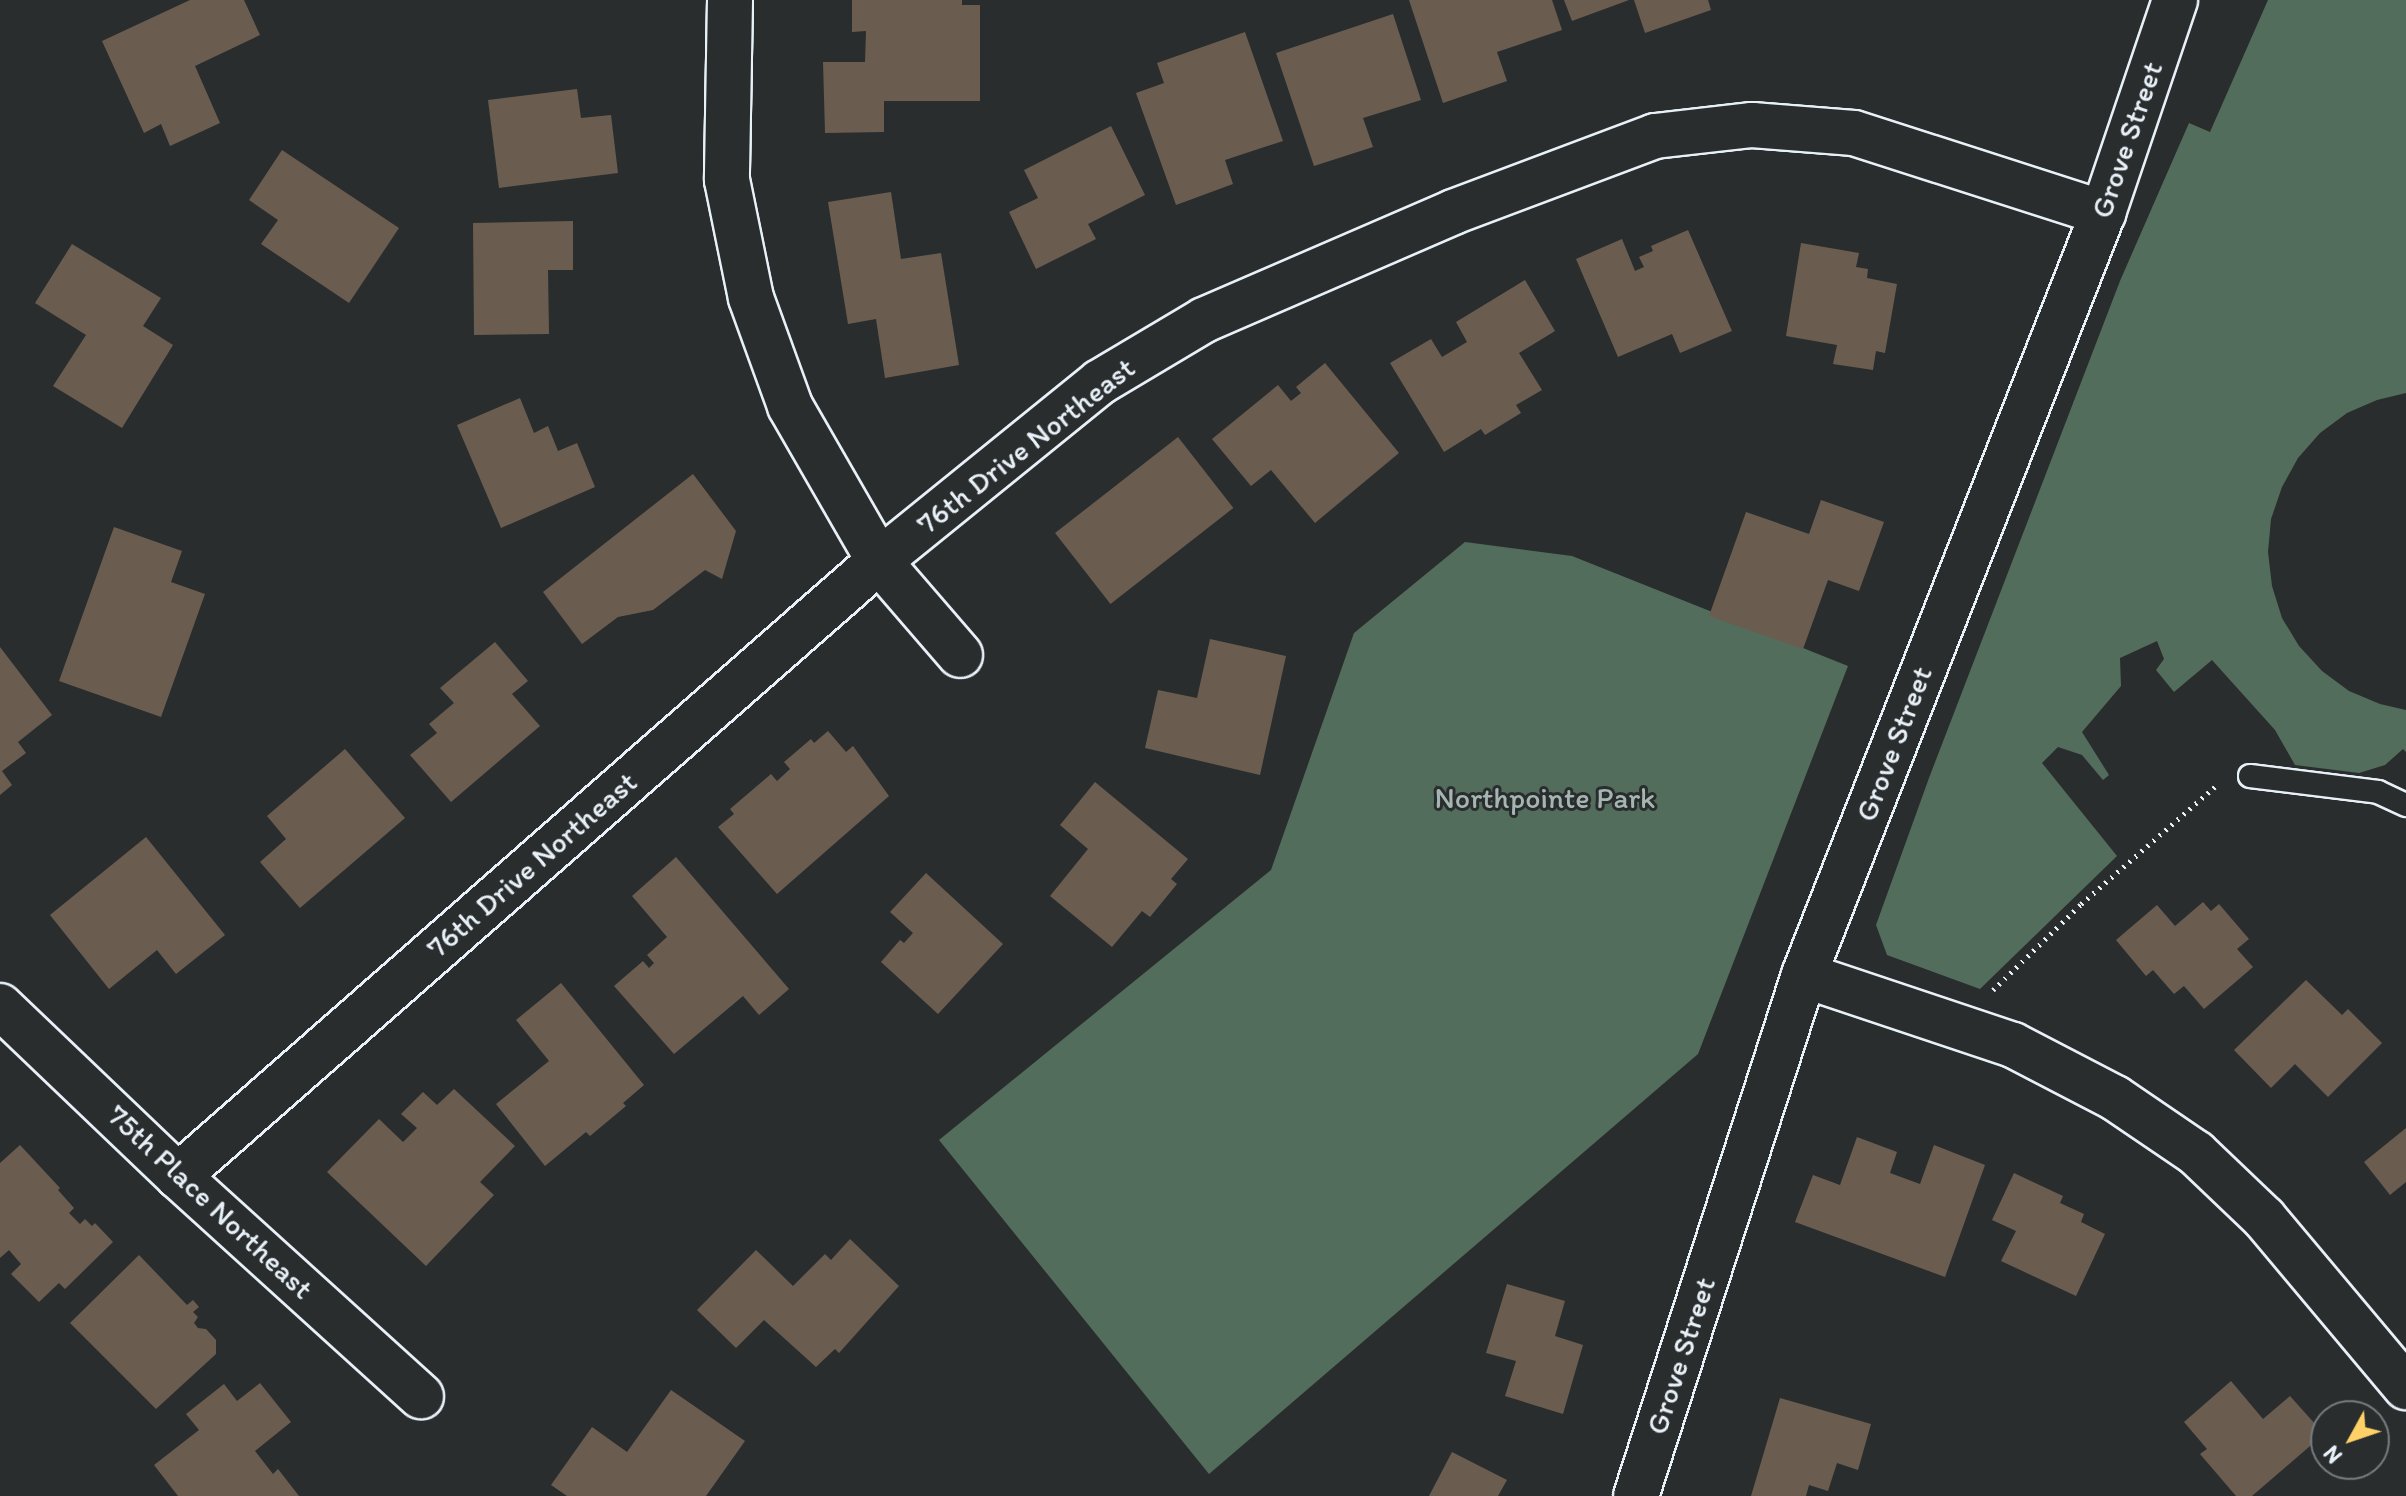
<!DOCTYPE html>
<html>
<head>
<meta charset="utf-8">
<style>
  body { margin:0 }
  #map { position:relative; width:2406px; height:1496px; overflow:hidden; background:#2a2d2e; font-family:Itim,sans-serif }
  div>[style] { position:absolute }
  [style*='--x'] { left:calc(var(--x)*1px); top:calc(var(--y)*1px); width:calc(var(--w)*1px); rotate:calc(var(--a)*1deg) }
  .green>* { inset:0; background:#536d5c }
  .building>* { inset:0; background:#6a5d50; transform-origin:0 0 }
  .path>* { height:5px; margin-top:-2.5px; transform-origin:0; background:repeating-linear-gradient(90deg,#e8f1f8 0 2px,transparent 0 8px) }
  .roads { filter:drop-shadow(2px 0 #e8f1f8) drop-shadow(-2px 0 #e8f1f8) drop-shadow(0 2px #e8f1f8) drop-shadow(0 -2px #e8f1f8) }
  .service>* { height:22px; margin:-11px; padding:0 11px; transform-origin:11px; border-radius:11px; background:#2a2d2e }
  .minor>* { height:44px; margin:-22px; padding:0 22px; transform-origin:22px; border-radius:22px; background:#2a2d2e }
  .tertiary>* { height:44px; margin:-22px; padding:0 22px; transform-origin:22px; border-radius:22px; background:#2a2d2e }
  span { translate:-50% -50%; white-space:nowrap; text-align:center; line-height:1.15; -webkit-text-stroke:6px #2a2d2e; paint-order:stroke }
  .street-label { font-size:30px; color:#e8f1f8 }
  .park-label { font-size:30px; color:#a5b6b2 }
  .north { position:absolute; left:2310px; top:1400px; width:80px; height:80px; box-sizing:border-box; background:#2a2d2e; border:2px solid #767b7f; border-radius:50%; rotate:230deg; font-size:22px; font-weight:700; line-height:32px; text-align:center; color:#e8f1f8 }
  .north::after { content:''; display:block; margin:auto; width:28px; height:36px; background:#ffd166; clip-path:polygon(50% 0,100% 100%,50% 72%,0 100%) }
</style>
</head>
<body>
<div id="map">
  <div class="green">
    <div style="clip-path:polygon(2268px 0,2406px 0,2406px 393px,2377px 400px,2347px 413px,2320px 433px,2298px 458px,2282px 487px,2271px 519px,2268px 552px,2272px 586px,2282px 618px,2299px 646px,2322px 671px,2349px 691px,2380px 704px,2406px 710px,2406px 752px,2403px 749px,2385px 765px,2359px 773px,2295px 765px,2275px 730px,2212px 660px,2174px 692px,2156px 670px,2164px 659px,2157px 641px,2120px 658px,2121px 686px,2082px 732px,2109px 775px,2103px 780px,2082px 755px,2058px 747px,2042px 763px,2117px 856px,1980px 989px,1887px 955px,1876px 925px,1929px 778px,2120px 281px,2189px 123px,2210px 132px)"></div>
    <div style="clip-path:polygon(1465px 542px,1572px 556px,1848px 666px,1698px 1054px,1209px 1474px,939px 1140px,1271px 870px,1354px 633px)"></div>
  </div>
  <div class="building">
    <div style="clip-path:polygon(190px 0,244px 0,260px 35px,195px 66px,220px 123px,170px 146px,161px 124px,144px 133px,102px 41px)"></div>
    <div style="clip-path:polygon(852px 0,962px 0,962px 5px,980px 5px,980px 101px,884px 101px,884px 132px,825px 133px,823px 62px,865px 62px,866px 31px,852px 32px)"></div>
    <div style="clip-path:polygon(1409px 0,1552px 0,1562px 30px,1497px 52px,1507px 81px,1443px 103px)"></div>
    <div style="clip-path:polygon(1564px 0,1629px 0,1572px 21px)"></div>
    <div style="clip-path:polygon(1634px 0,1708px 0,1711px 10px,1645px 33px)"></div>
    <div style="clip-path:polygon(1393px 14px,1421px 100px,1363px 118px,1373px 147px,1314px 166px,1276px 53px)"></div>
    <div style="clip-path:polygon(1245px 32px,1283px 141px,1225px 160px,1233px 184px,1176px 205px,1136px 93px,1164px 83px,1157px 63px)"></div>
    <div style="clip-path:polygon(577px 89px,581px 118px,611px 115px,618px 173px,499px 188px,488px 100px)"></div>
    <div style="clip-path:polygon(1111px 126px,1145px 195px,1088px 224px,1096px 239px,1036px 269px,1009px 212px,1038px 198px,1024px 170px)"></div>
    <div style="clip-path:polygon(282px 150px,399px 228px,349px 303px,261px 244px,278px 220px,249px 200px)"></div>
    <div style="clip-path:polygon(891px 192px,901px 259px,941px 253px,959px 365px,885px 378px,876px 319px,848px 324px,828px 202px)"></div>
    <div style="clip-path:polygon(573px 221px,573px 270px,548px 270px,549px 334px,474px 335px,473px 223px)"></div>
    <div style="clip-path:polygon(1688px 230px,1732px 331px,1680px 353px,1672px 334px,1618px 357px,1576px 259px,1622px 239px,1635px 271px,1644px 267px,1639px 257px,1653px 251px,1651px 246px)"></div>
    <div style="clip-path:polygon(1801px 243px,1859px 253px,1856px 267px,1868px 269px,1867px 278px,1897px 284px,1885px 353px,1876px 351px,1873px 370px,1833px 364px,1837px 345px,1786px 336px)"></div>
    <div style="clip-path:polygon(72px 244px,161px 298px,143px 326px,173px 345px,122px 428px,53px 386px,86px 335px,35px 303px)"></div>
    <div style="clip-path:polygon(1525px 280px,1555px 331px,1519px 353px,1542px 390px,1516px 405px,1521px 413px,1485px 435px,1481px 429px,1444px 452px,1390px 363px,1431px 339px,1442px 357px,1467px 342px,1456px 322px)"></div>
    <div style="clip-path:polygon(1325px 363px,1399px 453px,1315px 523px,1271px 470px,1251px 486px,1212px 439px,1278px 385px,1291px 401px,1301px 393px,1296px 387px)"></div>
    <div style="clip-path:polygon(520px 398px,534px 433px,548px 426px,558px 451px,577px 443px,595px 487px,501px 528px,457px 425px)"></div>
    <div style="left:1178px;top:437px;width:90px;height:156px;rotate:52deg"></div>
    <div style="clip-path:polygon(693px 474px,736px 531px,722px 579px,705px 570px,653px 610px,618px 617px,582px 644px,543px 592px)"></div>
    <div style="clip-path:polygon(1821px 500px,1884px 522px,1859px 591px,1828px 580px,1803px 649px,1709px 616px,1746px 512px,1809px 534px)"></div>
    <div style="clip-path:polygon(114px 527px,182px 551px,171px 582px,205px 594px,161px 717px,59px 681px)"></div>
    <div style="clip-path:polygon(1210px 639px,1286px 656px,1260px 775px,1145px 748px,1158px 690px,1197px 698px)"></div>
    <div style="clip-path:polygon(495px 642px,528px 681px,512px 694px,540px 726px,451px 802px,410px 755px,437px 733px,429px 724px,454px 703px,440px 688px)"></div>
    <div style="clip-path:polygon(0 647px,52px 715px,18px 742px,26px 753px,2px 771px,12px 785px,0 795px)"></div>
    <div style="clip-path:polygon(828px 731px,846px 752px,853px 746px,889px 796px,777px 894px,718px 827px,734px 814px,730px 809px,771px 774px,777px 781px,790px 769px,784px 762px,811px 739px,814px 743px)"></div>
    <div style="clip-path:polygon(345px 749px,405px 818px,300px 908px,260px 862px,286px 839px,267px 816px)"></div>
    <div style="clip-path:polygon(1095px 782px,1188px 859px,1171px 879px,1177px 884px,1150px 917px,1142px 911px,1112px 947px,1050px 896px,1088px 849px,1060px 825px)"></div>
    <div style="clip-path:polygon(146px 837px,225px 935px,176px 974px,157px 950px,109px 989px,50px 915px)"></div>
    <div style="clip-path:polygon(676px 857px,789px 989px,759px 1015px,743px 996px,674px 1054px,614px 986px,643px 961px,649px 968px,654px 963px,647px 955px,667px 937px,632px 896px)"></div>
    <div style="clip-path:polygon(926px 873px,1003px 944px,938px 1014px,881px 962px,900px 940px,904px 943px,913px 933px,890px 912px)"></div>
    <div style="clip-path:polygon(2203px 902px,2211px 911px,2219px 904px,2249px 939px,2237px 949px,2253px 967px,2204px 1009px,2184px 986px,2174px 994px,2153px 970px,2146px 976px,2116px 940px,2157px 905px,2175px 926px)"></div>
    <div style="clip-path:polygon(2306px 980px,2342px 1015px,2348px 1009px,2382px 1043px,2328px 1097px,2295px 1064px,2271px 1088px,2234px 1050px)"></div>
    <div style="clip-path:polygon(561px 983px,644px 1085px,623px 1103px,626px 1106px,590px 1136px,586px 1132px,545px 1166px,496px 1104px,549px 1061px,516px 1020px)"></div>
    <div style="clip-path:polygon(454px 1089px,515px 1146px,480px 1182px,494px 1195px,426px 1266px,327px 1172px,379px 1119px,403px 1142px,417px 1128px,401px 1114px,423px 1092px,437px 1105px)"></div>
    <div style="clip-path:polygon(2406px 1128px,2406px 1182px,2390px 1195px,2364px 1162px)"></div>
    <div style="clip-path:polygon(1857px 1137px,1897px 1152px,1890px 1173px,1920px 1184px,1934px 1145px,1985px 1165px,1945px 1277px,1795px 1222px,1813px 1175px,1840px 1185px)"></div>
    <div style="clip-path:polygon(20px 1145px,60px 1188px,58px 1190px,74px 1208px,69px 1213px,80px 1224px,85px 1219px,92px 1226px,95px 1223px,113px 1242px,65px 1289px,59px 1283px,39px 1302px,11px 1274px,21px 1264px,9px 1250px,0 1258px,0 1163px)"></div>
    <div style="clip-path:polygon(2014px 1173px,2063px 1196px,2060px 1203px,2084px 1214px,2081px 1222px,2105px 1234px,2076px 1296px,2001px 1261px,2016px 1231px,1992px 1220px)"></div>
    <div style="clip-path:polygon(850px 1239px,899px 1286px,839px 1353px,835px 1349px,816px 1367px,764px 1320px,736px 1348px,697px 1310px,756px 1250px,793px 1286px,825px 1254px,831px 1260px)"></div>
    <div style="clip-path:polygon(139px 1255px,187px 1305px,193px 1300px,199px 1307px,193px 1312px,198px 1317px,194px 1323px,198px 1328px,206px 1329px,216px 1340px,216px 1354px,156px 1409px,70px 1323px)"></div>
    <div style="clip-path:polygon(1507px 1284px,1565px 1301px,1555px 1336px,1583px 1345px,1563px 1414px,1505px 1396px,1516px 1361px,1486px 1353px)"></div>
    <div style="clip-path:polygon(2231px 1381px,2263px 1419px,2290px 1396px,2324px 1434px,2252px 1496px,2236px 1496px,2200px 1454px,2207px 1449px,2184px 1422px)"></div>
    <div style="clip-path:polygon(260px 1383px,291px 1422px,255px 1451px,273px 1474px,278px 1469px,299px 1496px,178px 1496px,154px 1465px,199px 1430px,186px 1414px,224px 1384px,237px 1401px)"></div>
    <div style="clip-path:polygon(671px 1390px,745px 1441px,706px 1496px,567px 1496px,551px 1485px,592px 1427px,627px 1452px)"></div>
    <div style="clip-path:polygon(1780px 1398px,1871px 1424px,1858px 1470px,1837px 1463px,1828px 1491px,1809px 1485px,1806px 1496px,1751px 1496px)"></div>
    <div style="clip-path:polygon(1452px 1452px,1507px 1480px,1498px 1496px,1429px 1496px)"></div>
  </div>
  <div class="path">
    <div style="--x:1993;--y:990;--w:123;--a:-44.3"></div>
    <div style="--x:2081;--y:904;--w:182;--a:-41.2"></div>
  </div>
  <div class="roads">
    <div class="service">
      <div style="--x:2250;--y:776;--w:129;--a:7.1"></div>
      <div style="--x:2378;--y:792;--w:31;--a:25"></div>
    </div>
    <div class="minor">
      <div style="--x:730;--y:0;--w:180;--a:91"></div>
      <div style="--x:727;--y:180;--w:120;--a:78.5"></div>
      <div style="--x:751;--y:298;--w:115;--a:70.1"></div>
      <div style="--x:790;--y:406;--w:179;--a:60.1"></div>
      <div style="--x:879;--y:561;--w:124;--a:49.2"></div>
      <div style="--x:1804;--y:975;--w:220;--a:18.5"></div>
      <div style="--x:2013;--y:1045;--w:115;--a:27.5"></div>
      <div style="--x:2115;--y:1098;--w:98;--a:34.2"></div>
      <div style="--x:2196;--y:1153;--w:94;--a:43.7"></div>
      <div style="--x:2264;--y:1218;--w:221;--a:50"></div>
      <div style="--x:0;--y:1006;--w:246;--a:43.7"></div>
      <div style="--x:178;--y:1176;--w:328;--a:42.2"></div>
      <div style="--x:178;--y:1176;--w:933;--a:-41.26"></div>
      <div style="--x:879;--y:561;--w:284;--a:-39"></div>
      <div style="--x:1100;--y:382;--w:121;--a:-30.8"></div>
      <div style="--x:1204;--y:320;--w:271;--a:-23.4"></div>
      <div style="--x:1453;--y:212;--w:216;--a:-20.6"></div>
      <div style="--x:1655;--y:136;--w:98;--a:-6.5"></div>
      <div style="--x:1752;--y:125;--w:102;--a:4.5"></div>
      <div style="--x:1854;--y:133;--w:262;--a:17.8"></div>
    </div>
    <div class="tertiary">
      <div style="--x:1636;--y:1496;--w:547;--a:-72.13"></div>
      <div style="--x:1804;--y:975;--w:819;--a:-68.58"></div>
      <div style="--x:2103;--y:213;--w:225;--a:-71.3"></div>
    </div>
  </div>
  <div class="street-label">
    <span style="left:2127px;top:140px;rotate:-71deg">Grove Street</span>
    <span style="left:1026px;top:446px;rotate:-38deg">76th Drive Northeast</span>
    <span style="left:1894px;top:744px;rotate:-69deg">Grove Street</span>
    <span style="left:532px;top:865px;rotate:-41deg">76th Drive Northeast</span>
    <span style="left:210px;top:1202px;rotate:43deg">75th Place Northeast</span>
    <span style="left:1681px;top:1356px;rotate:-72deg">Grove Street</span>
  </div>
  <div class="park-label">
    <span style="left:1545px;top:798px">Northpointe Park</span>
  </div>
  <div class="north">N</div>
</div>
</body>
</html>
